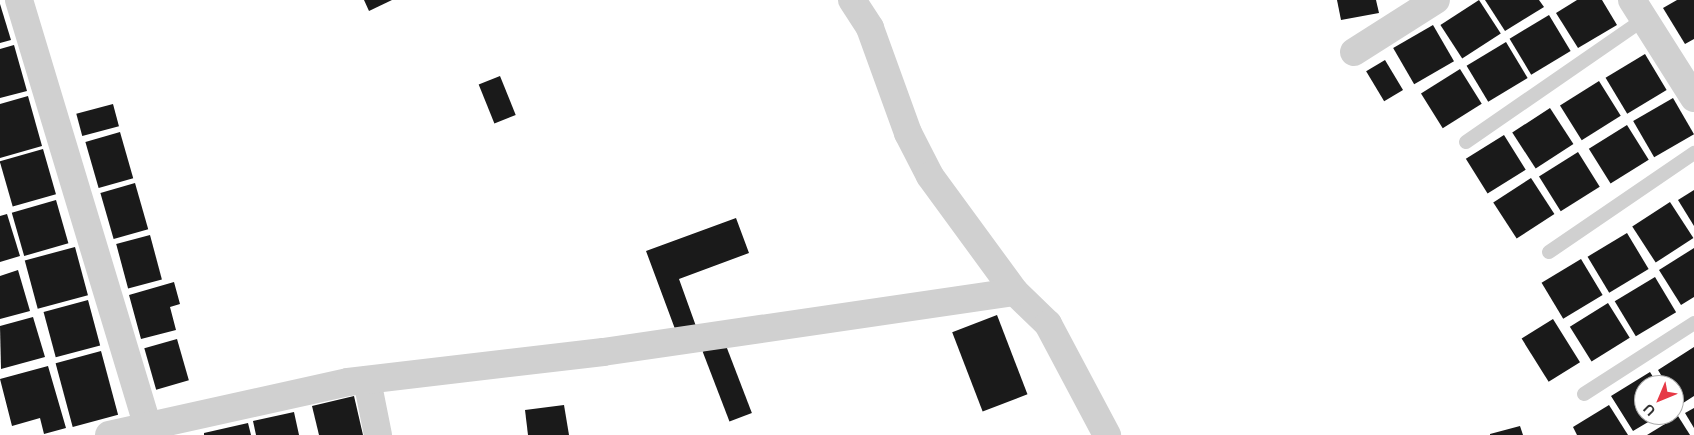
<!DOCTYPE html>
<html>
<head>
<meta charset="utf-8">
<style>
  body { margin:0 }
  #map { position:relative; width:1694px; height:435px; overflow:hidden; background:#fff; font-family:Helvetica,sans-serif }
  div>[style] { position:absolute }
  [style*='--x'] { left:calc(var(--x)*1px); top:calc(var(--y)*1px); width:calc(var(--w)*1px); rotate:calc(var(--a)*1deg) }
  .building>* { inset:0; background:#1a1a1a; transform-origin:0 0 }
  .lane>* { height:14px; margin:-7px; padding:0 7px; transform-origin:7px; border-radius:7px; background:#d0d0d0 }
  .street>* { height:28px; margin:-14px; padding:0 14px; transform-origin:14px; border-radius:14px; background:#d0d0d0 }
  span { translate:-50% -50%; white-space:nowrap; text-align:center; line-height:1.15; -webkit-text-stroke:5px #fff; paint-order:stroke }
  .north { position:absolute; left:1634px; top:375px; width:50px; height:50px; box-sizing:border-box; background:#fff; border:1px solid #adadad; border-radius:50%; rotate:225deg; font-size:14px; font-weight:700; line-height:20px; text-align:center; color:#333 }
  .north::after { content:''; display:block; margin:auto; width:18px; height:22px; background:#e63946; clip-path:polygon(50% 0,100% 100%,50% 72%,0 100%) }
</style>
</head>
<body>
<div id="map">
  <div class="building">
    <div style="clip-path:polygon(364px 0,392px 0,369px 11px)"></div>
    <div style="clip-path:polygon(1337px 0,1376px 0,1379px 13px,1341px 20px)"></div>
    <div style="left:1479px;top:0;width:40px;height:46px;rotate:57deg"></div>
    <div style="clip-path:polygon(1485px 0,1539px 0,1544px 7px,1505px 31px)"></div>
    <div style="clip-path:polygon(1577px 0,1602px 0,1617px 25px,1578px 48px,1556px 13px)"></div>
    <div style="clip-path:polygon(1677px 0,1694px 0,1694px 39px,1685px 44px,1663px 8px)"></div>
    <div style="clip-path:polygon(0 4px,11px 40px,0 43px)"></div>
    <div style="left:1549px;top:15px;width:42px;height:46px;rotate:59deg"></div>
    <div style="left:1433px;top:25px;width:42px;height:46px;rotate:60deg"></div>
    <div style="left:1506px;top:42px;width:42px;height:46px;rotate:59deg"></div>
    <div style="clip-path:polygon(14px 45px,27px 91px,0 98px,0 49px)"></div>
    <div style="left:1645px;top:54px;width:42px;height:46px;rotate:59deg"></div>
    <div style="left:1385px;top:60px;width:35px;height:22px;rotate:59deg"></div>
    <div style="left:1460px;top:69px;width:41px;height:46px;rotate:58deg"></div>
    <div style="left:500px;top:76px;width:42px;height:23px;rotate:68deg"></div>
    <div style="left:1599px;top:81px;width:41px;height:46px;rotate:58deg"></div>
    <div style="clip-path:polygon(28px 96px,42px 146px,0 158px,0 104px)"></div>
    <div style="left:1673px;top:98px;width:42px;height:46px;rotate:60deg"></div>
    <div style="left:113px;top:104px;width:23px;height:38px;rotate:75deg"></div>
    <div style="left:1550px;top:108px;width:43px;height:45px;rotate:57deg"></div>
    <div style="left:1627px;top:125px;width:41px;height:45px;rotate:58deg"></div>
    <div style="left:120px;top:132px;width:48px;height:36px;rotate:74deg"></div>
    <div style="left:1504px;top:135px;width:41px;height:45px;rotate:58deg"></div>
    <div style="left:43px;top:149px;width:47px;height:45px;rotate:74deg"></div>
    <div style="left:1578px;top:152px;width:41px;height:46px;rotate:58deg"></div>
    <div style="left:1531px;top:178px;width:43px;height:45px;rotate:57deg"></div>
    <div style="left:135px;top:183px;width:48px;height:36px;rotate:74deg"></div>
    <div style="clip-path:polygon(1694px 190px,1694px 226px,1678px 200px)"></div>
    <div style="left:56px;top:200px;width:45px;height:46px;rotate:74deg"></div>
    <div style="left:1670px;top:202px;width:43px;height:45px;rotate:57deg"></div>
    <div style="clip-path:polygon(7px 214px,20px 256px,0 262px,0 216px)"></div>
    <div style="clip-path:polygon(736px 218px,749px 253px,679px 279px,697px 329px,678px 337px,646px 251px)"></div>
    <div style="left:1627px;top:233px;width:42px;height:46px;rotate:59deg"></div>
    <div style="left:150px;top:235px;width:46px;height:35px;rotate:75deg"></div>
    <div style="left:75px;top:247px;width:50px;height:52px;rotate:75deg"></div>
    <div style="clip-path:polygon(1694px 248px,1694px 297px,1681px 305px,1659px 270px)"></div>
    <div style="left:1581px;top:259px;width:42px;height:46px;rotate:59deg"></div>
    <div style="clip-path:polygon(18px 270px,30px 311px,0 319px,0 276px)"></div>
    <div style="left:1655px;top:277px;width:41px;height:47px;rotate:59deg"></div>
    <div style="clip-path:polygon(174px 282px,180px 304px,170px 307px,176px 330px,141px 339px,129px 295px)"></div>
    <div style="left:88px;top:300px;width:47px;height:46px;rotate:75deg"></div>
    <div style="left:1608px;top:303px;width:41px;height:45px;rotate:58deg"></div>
    <div style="left:997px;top:315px;width:85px;height:48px;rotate:69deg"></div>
    <div style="clip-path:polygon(33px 317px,45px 357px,1px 369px,0 326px)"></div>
    <div style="left:1553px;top:319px;width:51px;height:37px;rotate:58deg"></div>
    <div style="left:177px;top:339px;width:43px;height:34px;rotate:74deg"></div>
    <div style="left:725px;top:343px;width:75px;height:24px;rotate:69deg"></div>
    <div style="clip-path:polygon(1694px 347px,1694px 396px,1680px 405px,1674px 385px,1667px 385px,1658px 370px)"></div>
    <div style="left:101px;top:351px;width:66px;height:47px;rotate:75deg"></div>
    <div style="clip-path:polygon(48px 366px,66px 428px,44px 434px,40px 418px,12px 426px,0 379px)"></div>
    <div style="clip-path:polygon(1650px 372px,1658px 385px,1644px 385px,1644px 415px,1660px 415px,1633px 431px,1611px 396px)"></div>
    <div style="clip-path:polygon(354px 396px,363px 435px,319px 435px,312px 406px)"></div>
    <div style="clip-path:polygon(564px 405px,569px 435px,528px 435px,525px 410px)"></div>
    <div style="clip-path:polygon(1609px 405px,1628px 435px,1577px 435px,1573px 427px)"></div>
    <div style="clip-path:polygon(1694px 408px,1694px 428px,1685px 413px)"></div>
    <div style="clip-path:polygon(294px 412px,299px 435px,256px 435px,253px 421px)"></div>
    <div style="clip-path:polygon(1678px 416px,1690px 435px,1647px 435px)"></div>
    <div style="clip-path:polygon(248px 423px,251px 435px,204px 435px,204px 433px)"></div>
    <div style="clip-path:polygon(1520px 426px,1523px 435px,1490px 435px,1490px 434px)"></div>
  </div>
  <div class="lane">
    <div style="--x:1466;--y:142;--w:216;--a:-34.6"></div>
    <div style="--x:1549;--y:252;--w:176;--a:-34.3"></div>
    <div style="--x:1584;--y:394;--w:131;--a:-32.8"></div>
  </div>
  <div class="street">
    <div style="--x:19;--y:0;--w:445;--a:73.2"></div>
    <div style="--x:852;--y:0;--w:33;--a:57"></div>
    <div style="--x:870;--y:28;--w:112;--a:70.1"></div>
    <div style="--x:908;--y:133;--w:48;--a:62.9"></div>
    <div style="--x:930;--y:176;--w:144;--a:53.8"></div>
    <div style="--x:1015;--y:292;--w:46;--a:44.1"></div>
    <div style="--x:1048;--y:324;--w:126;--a:62"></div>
    <div style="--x:1632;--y:0;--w:116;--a:57.7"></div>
    <div style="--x:1354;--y:52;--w:97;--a:-32.4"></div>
    <div style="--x:367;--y:380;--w:56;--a:78.7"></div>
    <div style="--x:109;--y:435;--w:245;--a:-12.5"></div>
    <div style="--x:348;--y:382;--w:257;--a:-6.7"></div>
    <div style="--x:603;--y:352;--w:416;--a:-8.3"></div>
  </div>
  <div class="north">U</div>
</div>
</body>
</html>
